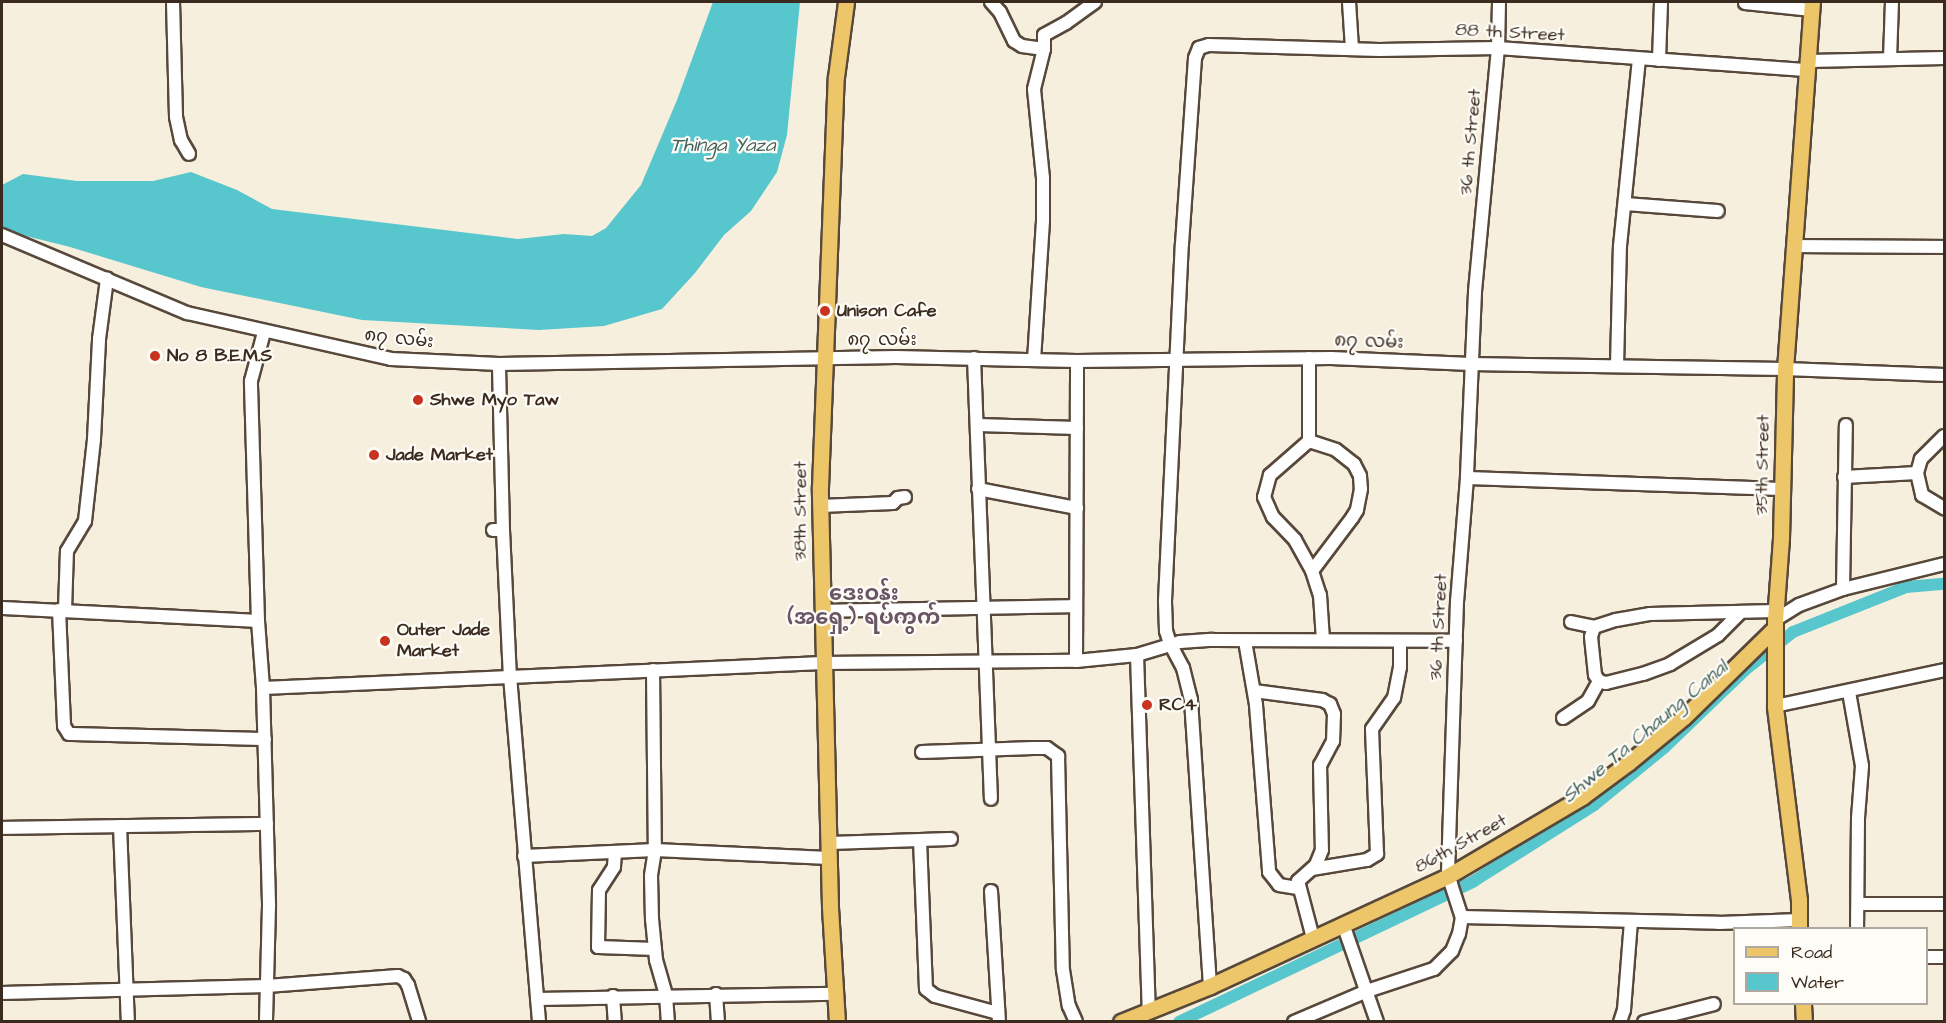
<!DOCTYPE html>
<html>
<head>
<meta charset="utf-8">
<style>
  body { margin:0 }
  #map { position:relative; width:1946px; height:1023px; overflow:hidden; background:#f6efdd; font-family:"Architects Daughter","Noto Sans Myanmar",sans-serif }
  div>[style] { position:absolute }
  [style*='--x'] { left:calc(var(--x)*1px); top:calc(var(--y)*1px); width:calc(var(--w)*1px); rotate:calc(var(--a)*1deg) }
  .water>* { inset:0; background:#58c6cd }
  .canal>* { height:12px; margin:-6px; padding:0 6px; transform-origin:6px; border-radius:6px; background:#58c6cd }
  .roads { filter:drop-shadow(2px 0 #57483b) drop-shadow(-2px 0 #57483b) drop-shadow(0 2px #57483b) drop-shadow(0 -2px #57483b) }
  .minor>* { height:12px; margin:-6px; padding:0 6px; transform-origin:6px; border-radius:6px; background:#fff }
  .major>* { height:15px; margin:-7.5px; padding:0 7.5px; transform-origin:7.5px; border-radius:7.5px; background:#ecc669 }
  .dots>* { width:16px; height:16px; translate:-50% -50%; box-sizing:border-box; border:3px solid #fdfcf7; border-radius:50% }
  span { translate:-50% -50%; white-space:nowrap; text-align:center; line-height:1.15; -webkit-text-stroke:4.5px #fdfcf7; paint-order:stroke }
  .street-label { font-size:18px; color:#3b2a1e }
  .poi-label { font-size:18px; color:#3b2a1e; font-weight:700 }
  .left { translate:0 -50%; text-align:left }
  .water-label { font-size:20px; color:#45615b; font-style:italic }
  .quarter-label { font-size:21px; color:#6a5564; font-weight:700 }
  .frame { position:absolute; inset:0; border:3px solid #3b2a1e; pointer-events:none }
  .legend { position:absolute; left:1733px; top:927px; width:195px; height:78px; box-sizing:border-box; background:#fdfcf7; border:2px solid #afa8a0; margin:0; padding:8px 10px; list-style:none; font-size:18px; color:#3b2a1e }
  .legend li { display:flex; align-items:center; gap:12px; height:30px }
  .legend b { width:30px; border:2px solid #afa8a0 }
</style>
</head>
<body>
<div id="map">
  <div class="water">
    <div style="clip-path:polygon(713px 2px,800px 2px,787px 135px,777px 172px,751px 211px,724px 235px,695px 273px,662px 309px,604px 326px,539px 330px,362px 320px,201px 287px,70px 247px,2px 230px,2px 185px,23px 174px,77px 181px,153px 181px,191px 172px,237px 190px,272px 209px,518px 239px,564px 234px,592px 236px,606px 228px,641px 185px,677px 100px)"></div>
  </div>
  <div class="canal">
    <div style="--x:1179;--y:1022;--w:327;--a:-25.5"></div>
    <div style="--x:1474;--y:881;--w:142;--a:-32.3"></div>
    <div style="--x:1594;--y:805;--w:90;--a:-39.2"></div>
    <div style="--x:1664;--y:748;--w:114;--a:-43.9"></div>
    <div style="--x:1746;--y:669;--w:60;--a:-38.2"></div>
    <div style="--x:1793;--y:632;--w:122;--a:-21.7"></div>
    <div style="--x:1906;--y:587;--w:38;--a:-5"></div>
  </div>
  <div class="roads">
    <div class="minor">
      <div style="--x:173;--y:2;--w:115;--a:88.5"></div>
      <div style="--x:176;--y:117;--w:24;--a:78"></div>
      <div style="--x:181;--y:140;--w:16;--a:60"></div>
      <div style="--x:991;--y:2;--w:13;--a:48"></div>
      <div style="--x:1000;--y:12;--w:32;--a:64"></div>
      <div style="--x:1014;--y:41;--w:9;--a:32"></div>
      <div style="--x:1022;--y:46;--w:22;--a:8"></div>
      <div style="--x:1044;--y:49;--w:14;--a:-90"></div>
      <div style="--x:1044;--y:35;--w:25;--a:-29"></div>
      <div style="--x:1066;--y:23;--w:36;--a:-36"></div>
      <div style="--x:1349;--y:2;--w:47;--a:86.3"></div>
      <div style="--x:1499;--y:2;--w:46;--a:91.2"></div>
      <div style="--x:1498;--y:48;--w:245;--a:95.4"></div>
      <div style="--x:1475;--y:292;--w:186;--a:92.5"></div>
      <div style="--x:1467;--y:478;--w:123;--a:94.6"></div>
      <div style="--x:1457;--y:601;--w:275;--a:91.9"></div>
      <div style="--x:1448;--y:876;--w:9;--a:69"></div>
      <div style="--x:1451;--y:884;--w:35;--a:72"></div>
      <div style="--x:1462;--y:917;--w:257;--a:1.3"></div>
      <div style="--x:1719;--y:923;--w:80;--a:-2.1"></div>
      <div style="--x:1745;--y:3;--w:67;--a:6"></div>
      <div style="--x:1890;--y:59;--w:57;--a:-88"></div>
      <div style="--x:1659;--y:60;--w:58;--a:-88"></div>
      <div style="--x:1809;--y:61;--w:135;--a:-1.3"></div>
      <div style="--x:1625;--y:204;--w:93;--a:4.3"></div>
      <div style="--x:2;--y:235;--w:201;--a:22.9"></div>
      <div style="--x:187;--y:313;--w:209;--a:12.7"></div>
      <div style="--x:391;--y:359;--w:108;--a:2.7"></div>
      <div style="--x:499;--y:364;--w:397;--a:-1"></div>
      <div style="--x:896;--y:357;--w:181;--a:1.3"></div>
      <div style="--x:1077;--y:361;--w:254;--a:-0.7"></div>
      <div style="--x:1331;--y:358;--w:140;--a:2.5"></div>
      <div style="--x:1471;--y:364;--w:314;--a:0.9"></div>
      <div style="--x:1785;--y:369;--w:159;--a:2.2"></div>
      <div style="--x:1796;--y:246;--w:148;--a:0.4"></div>
      <div style="--x:974;--y:358;--w:441;--a:87.8"></div>
      <div style="--x:1309;--y:358;--w:83;--a:90"></div>
      <div style="--x:1309;--y:441;--w:52;--a:138.9"></div>
      <div style="--x:1270;--y:475;--w:23;--a:105"></div>
      <div style="--x:1264;--y:497;--w:22;--a:66"></div>
      <div style="--x:1273;--y:517;--w:32;--a:46"></div>
      <div style="--x:1295;--y:540;--w:35;--a:61"></div>
      <div style="--x:1312;--y:571;--w:25;--a:72"></div>
      <div style="--x:1320;--y:595;--w:45;--a:86.2"></div>
      <div style="--x:1034;--y:360;--w:139;--a:-86.3"></div>
      <div style="--x:1043;--y:221;--w:43;--a:-90"></div>
      <div style="--x:1043;--y:178;--w:89;--a:-95.8"></div>
      <div style="--x:1034;--y:89;--w:41;--a:-76"></div>
      <div style="--x:1617;--y:366;--w:120;--a:-88.6"></div>
      <div style="--x:1620;--y:246;--w:188;--a:-84.2"></div>
      <div style="--x:978;--y:425;--w:99;--a:1.7"></div>
      <div style="--x:1944;--y:436;--w:33;--a:135"></div>
      <div style="--x:1921;--y:459;--w:15;--a:106"></div>
      <div style="--x:1917;--y:473;--w:23;--a:77"></div>
      <div style="--x:1922;--y:495;--w:26;--a:31"></div>
      <div style="--x:1309;--y:441;--w:28;--a:18"></div>
      <div style="--x:1336;--y:450;--w:23;--a:38"></div>
      <div style="--x:1354;--y:464;--w:13;--a:63"></div>
      <div style="--x:1360;--y:476;--w:13;--a:86"></div>
      <div style="--x:1361;--y:489;--w:21;--a:101"></div>
      <div style="--x:1357;--y:510;--w:9;--a:122"></div>
      <div style="--x:1352;--y:518;--w:66;--a:127"></div>
      <div style="--x:1844;--y:477;--w:73;--a:-3.1"></div>
      <div style="--x:1467;--y:478;--w:315;--a:2"></div>
      <div style="--x:978;--y:489;--w:101;--a:10.9"></div>
      <div style="--x:820;--y:506;--w:73;--a:-2.4"></div>
      <div style="--x:893;--y:503;--w:7;--a:-45"></div>
      <div style="--x:898;--y:498;--w:7;--a:-8"></div>
      <div style="--x:493;--y:530;--w:10;--a:0"></div>
      <div style="--x:503;--y:530;--w:166;--a:-91.4"></div>
      <div style="--x:503;--y:530;--w:146;--a:87.3"></div>
      <div style="--x:510;--y:676;--w:347;--a:85.2"></div>
      <div style="--x:1843;--y:589;--w:164;--a:-89"></div>
      <div style="--x:2;--y:608;--w:256;--a:2.9"></div>
      <div style="--x:258;--y:621;--w:67;--a:85.7"></div>
      <div style="--x:263;--y:688;--w:218;--a:88.4"></div>
      <div style="--x:269;--y:906;--w:116;--a:91.5"></div>
      <div style="--x:59;--y:610;--w:116;--a:87.5"></div>
      <div style="--x:64;--y:726;--w:9;--a:58"></div>
      <div style="--x:69;--y:734;--w:196;--a:1.5"></div>
      <div style="--x:65;--y:610;--w:59;--a:-88.1"></div>
      <div style="--x:67;--y:551;--w:35;--a:-59"></div>
      <div style="--x:85;--y:521;--w:82;--a:-83.7"></div>
      <div style="--x:94;--y:439;--w:100;--a:-87.1"></div>
      <div style="--x:99;--y:339;--w:61;--a:-82.4"></div>
      <div style="--x:822;--y:611;--w:253;--a:-1.1"></div>
      <div style="--x:1775;--y:620;--w:28;--a:-32"></div>
      <div style="--x:1799;--y:605;--w:47;--a:-20"></div>
      <div style="--x:1843;--y:589;--w:104;--a:-13.9"></div>
      <div style="--x:258;--y:621;--w:240;--a:-91.7"></div>
      <div style="--x:251;--y:381;--w:51;--a:-75.1"></div>
      <div style="--x:1571;--y:622;--w:24;--a:12"></div>
      <div style="--x:1594;--y:627;--w:23;--a:-18"></div>
      <div style="--x:1616;--y:620;--w:35;--a:-10"></div>
      <div style="--x:1650;--y:614;--w:125;--a:-1.4"></div>
      <div style="--x:1594;--y:627;--w:10;--a:107"></div>
      <div style="--x:1591;--y:637;--w:38;--a:84"></div>
      <div style="--x:1595;--y:675;--w:7;--a:56"></div>
      <div style="--x:1599;--y:681;--w:7;--a:16"></div>
      <div style="--x:1606;--y:683;--w:38;--a:-14"></div>
      <div style="--x:1643;--y:674;--w:29;--a:-20"></div>
      <div style="--x:1670;--y:664;--w:56;--a:-31.1"></div>
      <div style="--x:1718;--y:635;--w:30;--a:-45"></div>
      <div style="--x:1245;--y:641;--w:65;--a:80.2"></div>
      <div style="--x:1256;--y:705;--w:168;--a:85.5"></div>
      <div style="--x:1269;--y:872;--w:16;--a:52"></div>
      <div style="--x:1279;--y:885;--w:19;--a:9"></div>
      <div style="--x:1137;--y:655;--w:355;--a:88.1"></div>
      <div style="--x:1076;--y:661;--w:300;--a:-89.8"></div>
      <div style="--x:653;--y:670;--w:180;--a:89.4"></div>
      <div style="--x:655;--y:850;--w:174;--a:2.6"></div>
      <div style="--x:263;--y:688;--w:560;--a:-2.56"></div>
      <div style="--x:822;--y:663;--w:254;--a:-0.5"></div>
      <div style="--x:1076;--y:661;--w:61;--a:-5.6"></div>
      <div style="--x:1137;--y:655;--w:45;--a:-16.8"></div>
      <div style="--x:1180;--y:642;--w:32;--a:-4"></div>
      <div style="--x:1212;--y:640;--w:244;--a:0.2"></div>
      <div style="--x:1254;--y:691;--w:69;--a:7.5"></div>
      <div style="--x:1322;--y:700;--w:9;--a:27"></div>
      <div style="--x:1330;--y:704;--w:11;--a:68"></div>
      <div style="--x:1334;--y:714;--w:27;--a:92"></div>
      <div style="--x:1333;--y:741;--w:27;--a:118"></div>
      <div style="--x:1320;--y:765;--w:85;--a:88.7"></div>
      <div style="--x:1322;--y:850;--w:16;--a:112"></div>
      <div style="--x:1316;--y:865;--w:24;--a:138"></div>
      <div style="--x:1298;--y:881;--w:59;--a:75.3"></div>
      <div style="--x:1849;--y:692;--w:75;--a:80"></div>
      <div style="--x:1862;--y:766;--w:52;--a:94.4"></div>
      <div style="--x:1858;--y:818;--w:110;--a:90.5"></div>
      <div style="--x:1775;--y:706;--w:173;--a:-12"></div>
      <div style="--x:1563;--y:718;--w:30;--a:-34"></div>
      <div style="--x:1588;--y:701;--w:23;--a:-61"></div>
      <div style="--x:922;--y:752;--w:111;--a:-2.1"></div>
      <div style="--x:1033;--y:748;--w:14;--a:0"></div>
      <div style="--x:1047;--y:748;--w:14;--a:36"></div>
      <div style="--x:1058;--y:756;--w:214;--a:88.7"></div>
      <div style="--x:1063;--y:970;--w:36;--a:81"></div>
      <div style="--x:1069;--y:1006;--w:17;--a:66"></div>
      <div style="--x:120;--y:826;--w:196;--a:87.7"></div>
      <div style="--x:2;--y:828;--w:265;--a:-0.9"></div>
      <div style="--x:920;--y:840;--w:149;--a:87.7"></div>
      <div style="--x:926;--y:989;--w:11;--a:38"></div>
      <div style="--x:935;--y:996;--w:65;--a:15.1"></div>
      <div style="--x:829;--y:843;--w:122;--a:-1.9"></div>
      <div style="--x:615;--y:852;--w:15;--a:94"></div>
      <div style="--x:614;--y:867;--w:27;--a:123"></div>
      <div style="--x:599;--y:890;--w:57;--a:91"></div>
      <div style="--x:598;--y:947;--w:57;--a:2"></div>
      <div style="--x:524;--y:856;--w:131;--a:-2.6"></div>
      <div style="--x:655;--y:850;--w:26;--a:99"></div>
      <div style="--x:651;--y:876;--w:43;--a:88.7"></div>
      <div style="--x:652;--y:919;--w:41;--a:84.4"></div>
      <div style="--x:656;--y:960;--w:36;--a:74"></div>
      <div style="--x:666;--y:995;--w:27;--a:86"></div>
      <div style="--x:1312;--y:869;--w:56;--a:-9.3"></div>
      <div style="--x:1367;--y:860;--w:12;--a:-31"></div>
      <div style="--x:1377;--y:854;--w:125;--a:-92.3"></div>
      <div style="--x:1372;--y:729;--w:38;--a:-55"></div>
      <div style="--x:1394;--y:698;--w:32;--a:-79"></div>
      <div style="--x:1400;--y:667;--w:26;--a:-90"></div>
      <div style="--x:991;--y:891;--w:129;--a:86.5"></div>
      <div style="--x:1859;--y:904;--w:85;--a:0"></div>
      <div style="--x:1343;--y:924;--w:104;--a:70.9"></div>
      <div style="--x:1926;--y:957;--w:18;--a:0"></div>
      <div style="--x:1210;--y:986;--w:287;--a:-93.8"></div>
      <div style="--x:1191;--y:700;--w:33;--a:-104"></div>
      <div style="--x:1183;--y:668;--w:27;--a:-118"></div>
      <div style="--x:1170;--y:644;--w:14;--a:-107"></div>
      <div style="--x:1166;--y:631;--w:30;--a:-92"></div>
      <div style="--x:1165;--y:601;--w:357;--a:-87.3"></div>
      <div style="--x:1182;--y:244;--w:186;--a:-86"></div>
      <div style="--x:1195;--y:58;--w:11;--a:-68"></div>
      <div style="--x:1199;--y:48;--w:10;--a:-17"></div>
      <div style="--x:1209;--y:45;--w:170;--a:1.7"></div>
      <div style="--x:1379;--y:50;--w:119;--a:-1"></div>
      <div style="--x:1498;--y:48;--w:311;--a:4.1"></div>
      <div style="--x:2;--y:993;--w:265;--a:-1.5"></div>
      <div style="--x:267;--y:986;--w:131;--a:-4.4"></div>
      <div style="--x:398;--y:976;--w:7;--a:27"></div>
      <div style="--x:404;--y:979;--w:7;--a:56"></div>
      <div style="--x:408;--y:985;--w:39;--a:73"></div>
      <div style="--x:716;--y:994;--w:28;--a:86"></div>
      <div style="--x:613;--y:996;--w:26;--a:86"></div>
      <div style="--x:537;--y:999;--w:298;--a:-1"></div>
      <div style="--x:1294;--y:1022;--w:79;--a:-23"></div>
      <div style="--x:1367;--y:991;--w:71;--a:-18.2"></div>
      <div style="--x:1434;--y:969;--w:25;--a:-45"></div>
      <div style="--x:1452;--y:951;--w:18;--a:-68"></div>
      <div style="--x:1459;--y:934;--w:17;--a:-80"></div>
      <div style="--x:1620;--y:1022;--w:13;--a:-72"></div>
      <div style="--x:1624;--y:1010;--w:89;--a:-85.5"></div>
      <div style="--x:1644;--y:1022;--w:72;--a:-14.4"></div>
    </div>
    <div class="major">
      <div style="--x:1799;--y:928;--w:28;--a:-90"></div>
      <div style="--x:1799;--y:900;--w:195;--a:-97.1"></div>
      <div style="--x:1775;--y:706;--w:86;--a:-90"></div>
      <div style="--x:1775;--y:620;--w:82;--a:-85.8"></div>
      <div style="--x:1781;--y:538;--w:169;--a:-88.6"></div>
      <div style="--x:1785;--y:369;--w:368;--a:-85.8"></div>
      <div style="--x:1803;--y:1004;--w:18;--a:87"></div>
      <div style="--x:837;--y:1022;--w:116;--a:-93.5"></div>
      <div style="--x:830;--y:906;--w:419;--a:-91.4"></div>
      <div style="--x:820;--y:487;--w:410;--a:-87.8"></div>
      <div style="--x:836;--y:77;--w:76;--a:-82.4"></div>
      <div style="--x:1121;--y:1022;--w:96;--a:-22"></div>
      <div style="--x:1210;--y:986;--w:262;--a:-24.8"></div>
      <div style="--x:1448;--y:876;--w:156;--a:-30.5"></div>
      <div style="--x:1582;--y:797;--w:57;--a:-36.5"></div>
      <div style="--x:1628;--y:763;--w:72;--a:-39.4"></div>
      <div style="--x:1684;--y:717;--w:127;--a:-44.4"></div>
    </div>
  </div>
  <div class="dots">
    <div style="left:825px;top:311px;background:#c8321e"></div>
    <div style="left:155px;top:356px;background:#c8321e"></div>
    <div style="left:418px;top:400px;background:#c8321e"></div>
    <div style="left:374px;top:455px;background:#c8321e"></div>
    <div style="left:385px;top:641px;background:#c8321e"></div>
    <div style="left:1147px;top:705px;background:#c8321e"></div>
  </div>
  <div class="street-label">
    <span style="left:1510px;top:33px;rotate:3deg">88 th Street</span>
    <span style="left:1471px;top:142px;rotate:-85deg">36 th Street</span>
    <span style="left:399px;top:339px;rotate:6deg">၈၇ လမ်း</span>
    <span style="left:882px;top:340px">၈၇ လမ်း</span>
    <span style="left:1369px;top:342px;rotate:2deg">၈၇ လမ်း</span>
    <span style="left:1763px;top:465px;rotate:-89deg">35th Street</span>
    <span style="left:801px;top:511px;rotate:-90deg">38th Street</span>
    <span style="left:1439px;top:627px;rotate:-87deg">36 th Street</span>
    <span style="left:1461px;top:844px;rotate:-29deg">86th Street</span>
  </div>
  <div class="poi-label">
    <span class="left" style="left:837px;top:311px">Unison Cafe</span>
    <span class="left" style="left:167px;top:356px">No 8 B.E.M.S</span>
    <span class="left" style="left:430px;top:400px">Shwe Myo Taw</span>
    <span class="left" style="left:386px;top:455px">Jade Market</span>
    <span class="left" style="left:397px;top:641px">Outer Jade<br>Market</span>
    <span class="left" style="left:1159px;top:705px">RC4</span>
  </div>
  <div class="water-label">
    <span style="left:723px;top:145px">Thinga Yaza</span>
    <span style="left:1645px;top:732px;rotate:-40deg">Shwe Ta Chaung Canal</span>
  </div>
  <div class="quarter-label">
    <span style="left:864px;top:606px">ဒေးဝန်း<br>(အရှေ့) ရပ်ကွက်</span>
  </div>
  <div class="frame"></div>
  <ul class="legend">
  <li><b style="height:8px;background:#ecc669"></b>Road</li>
  <li><b style="height:16px;background:#58c6cd"></b>Water</li>
  </ul>
</div>
</body>
</html>
